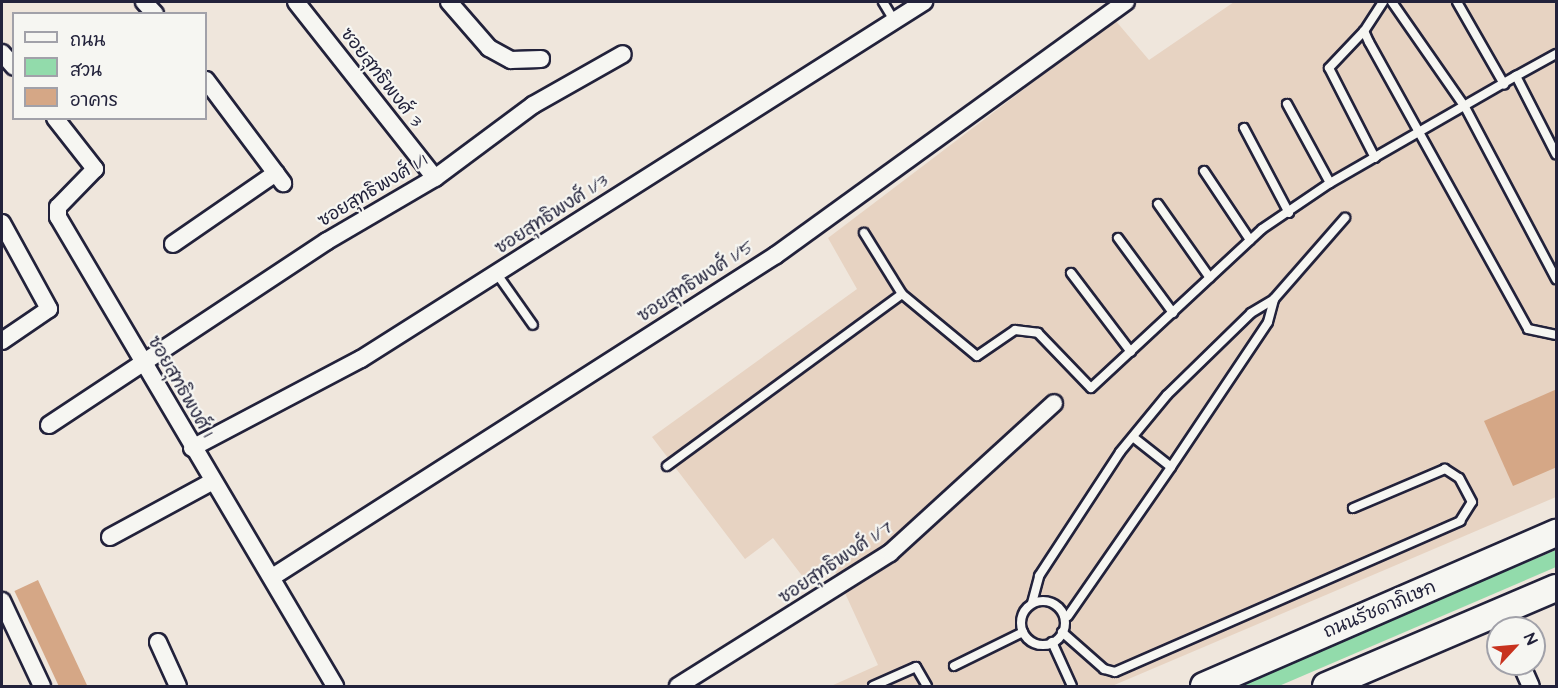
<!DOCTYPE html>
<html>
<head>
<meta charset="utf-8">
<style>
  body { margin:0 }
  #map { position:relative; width:1558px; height:688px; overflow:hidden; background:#efe6dc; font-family:"Architects Daughter","Playpen Sans Thai",sans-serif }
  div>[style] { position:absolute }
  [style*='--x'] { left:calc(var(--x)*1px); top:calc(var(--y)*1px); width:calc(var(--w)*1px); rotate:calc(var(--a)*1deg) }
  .built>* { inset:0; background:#e7d3c2 }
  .green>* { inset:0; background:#92dbab }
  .building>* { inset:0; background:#d5a786; transform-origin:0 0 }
  .roads { filter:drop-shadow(2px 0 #22223b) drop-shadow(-2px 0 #22223b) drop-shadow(0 2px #22223b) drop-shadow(0 -2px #22223b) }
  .service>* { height:8px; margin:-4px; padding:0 4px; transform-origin:4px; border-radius:4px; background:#f6f6f2 }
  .service>.ring { margin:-4px; padding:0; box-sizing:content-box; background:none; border:8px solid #f6f6f2; border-radius:50% }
  .minor>* { height:16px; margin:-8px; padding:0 8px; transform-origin:8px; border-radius:8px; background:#f6f6f2 }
  .primary>* { height:26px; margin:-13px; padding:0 13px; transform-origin:13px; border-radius:13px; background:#f6f6f2 }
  span { translate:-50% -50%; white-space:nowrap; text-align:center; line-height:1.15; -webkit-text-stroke:4.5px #f6f6f2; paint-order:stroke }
  .street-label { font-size:18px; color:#22223b }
  .frame { position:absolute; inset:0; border:3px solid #22223b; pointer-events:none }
  .legend { position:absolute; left:12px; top:12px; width:195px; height:108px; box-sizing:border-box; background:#f6f6f2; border:2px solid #a1a1a9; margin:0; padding:8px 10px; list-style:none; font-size:18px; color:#22223b }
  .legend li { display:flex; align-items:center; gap:12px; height:30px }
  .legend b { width:30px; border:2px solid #a1a1a9 }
  .north { position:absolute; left:1486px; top:616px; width:60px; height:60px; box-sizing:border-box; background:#f6f6f2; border:2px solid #a1a1a9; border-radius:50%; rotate:64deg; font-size:16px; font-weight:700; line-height:24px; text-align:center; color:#22223b }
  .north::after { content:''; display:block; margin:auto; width:21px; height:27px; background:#c8321e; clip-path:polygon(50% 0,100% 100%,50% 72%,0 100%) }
</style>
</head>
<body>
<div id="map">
  <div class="built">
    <div style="clip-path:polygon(1234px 2px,1556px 2px,1556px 497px,1112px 686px,831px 686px,878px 665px,833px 567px,810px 586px,773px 538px,745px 559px,652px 437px,857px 289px,828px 238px,1115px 20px,1149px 60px)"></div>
  </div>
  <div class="green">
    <div style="clip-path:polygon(1556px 550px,1556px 567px,1279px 686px,1231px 686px)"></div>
  </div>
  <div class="building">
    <div style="clip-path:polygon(1557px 389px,1557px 467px,1513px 486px,1484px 421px)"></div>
    <div style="left:38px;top:580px;width:118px;height:26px;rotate:65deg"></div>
  </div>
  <div class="roads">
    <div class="service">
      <div style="--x:883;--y:2;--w:23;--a:59"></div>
      <div style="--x:1383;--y:2;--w:35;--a:123"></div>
      <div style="--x:1364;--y:31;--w:12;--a:66"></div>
      <div style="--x:1369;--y:42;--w:328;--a:61"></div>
      <div style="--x:1528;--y:329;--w:29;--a:12"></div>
      <div style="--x:1392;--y:2;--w:128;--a:55.2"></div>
      <div style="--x:1465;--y:107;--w:195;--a:62.1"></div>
      <div style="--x:1457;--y:2;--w:95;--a:60.2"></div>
      <div style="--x:1364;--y:31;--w:51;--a:133.4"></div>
      <div style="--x:1329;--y:68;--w:101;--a:62.9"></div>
      <div style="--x:1556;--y:54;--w:46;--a:151.2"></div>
      <div style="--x:1516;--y:76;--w:88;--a:62.9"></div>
      <div style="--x:1287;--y:104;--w:90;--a:61.4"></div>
      <div style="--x:1244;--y:128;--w:96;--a:62.1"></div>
      <div style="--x:1204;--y:171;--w:83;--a:56.3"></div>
      <div style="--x:1158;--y:204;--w:90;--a:54.9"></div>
      <div style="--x:1118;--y:238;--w:93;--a:53.7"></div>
      <div style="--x:1071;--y:273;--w:99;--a:52.8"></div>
      <div style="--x:497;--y:274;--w:62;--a:54.8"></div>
      <div style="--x:902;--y:294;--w:97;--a:39.6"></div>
      <div style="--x:977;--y:356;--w:46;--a:-34.4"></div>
      <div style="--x:1015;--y:330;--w:23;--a:7"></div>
      <div style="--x:1038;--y:333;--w:76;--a:46.1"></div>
      <div style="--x:1091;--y:388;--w:233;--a:-42.9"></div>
      <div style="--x:1262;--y:229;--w:82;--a:-34.1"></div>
      <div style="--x:1330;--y:183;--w:215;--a:-29.9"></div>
      <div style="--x:667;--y:466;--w:291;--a:-36.2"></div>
      <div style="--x:902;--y:294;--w:72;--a:-121.9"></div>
      <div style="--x:1171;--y:467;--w:174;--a:-56.2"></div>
      <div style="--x:1268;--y:322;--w:24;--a:-75"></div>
      <div class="ring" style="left:1021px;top:601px;width:36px;height:36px"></div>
      <div style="--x:1032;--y:603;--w:28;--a:-75"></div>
      <div style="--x:1039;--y:576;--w:148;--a:-56.8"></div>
      <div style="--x:1120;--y:452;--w:74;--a:-50.5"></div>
      <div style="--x:1167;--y:395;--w:117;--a:-44.3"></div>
      <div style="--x:1251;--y:313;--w:27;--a:-31"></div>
      <div style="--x:1274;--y:299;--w:108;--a:-48.8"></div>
      <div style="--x:1068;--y:616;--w:181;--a:-55.3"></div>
      <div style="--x:1171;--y:467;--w:48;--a:-141.7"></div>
      <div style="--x:1062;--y:632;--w:56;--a:41.4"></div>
      <div style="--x:1104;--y:669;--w:11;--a:15"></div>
      <div style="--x:1115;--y:672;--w:377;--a:-23.6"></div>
      <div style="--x:1460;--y:521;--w:22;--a:-58"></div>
      <div style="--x:1472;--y:502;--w:27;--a:-118"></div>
      <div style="--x:1459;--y:478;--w:17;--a:-147"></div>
      <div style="--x:1445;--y:469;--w:100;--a:157"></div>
      <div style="--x:1052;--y:642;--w:48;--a:65.6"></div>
      <div style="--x:954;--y:666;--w:77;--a:-26.2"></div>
      <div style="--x:873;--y:686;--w:47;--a:-23.8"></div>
      <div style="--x:916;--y:667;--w:22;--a:60"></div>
    </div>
    <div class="minor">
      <div style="--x:144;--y:2;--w:16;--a:47"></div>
      <div style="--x:296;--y:2;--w:224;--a:51.7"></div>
      <div style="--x:449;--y:2;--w:61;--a:49"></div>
      <div style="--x:489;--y:48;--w:25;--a:29"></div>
      <div style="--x:511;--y:60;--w:30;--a:-2"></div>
      <div style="--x:2;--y:53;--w:18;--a:49"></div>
      <div style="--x:206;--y:80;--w:129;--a:53.2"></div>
      <div style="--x:55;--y:118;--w:65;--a:51.9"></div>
      <div style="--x:95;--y:169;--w:53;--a:134.2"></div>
      <div style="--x:58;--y:207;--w:10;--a:90"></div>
      <div style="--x:58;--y:217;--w:545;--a:59.43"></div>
      <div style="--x:2;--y:223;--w:98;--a:61.3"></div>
      <div style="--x:49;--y:309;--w:57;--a:145.8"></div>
      <div style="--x:173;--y:244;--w:125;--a:-34.6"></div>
      <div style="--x:49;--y:425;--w:333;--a:-33.5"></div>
      <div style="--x:327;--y:241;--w:125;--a:-30.3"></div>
      <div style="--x:435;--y:178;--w:122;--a:-36.7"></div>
      <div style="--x:533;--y:105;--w:103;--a:-29.5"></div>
      <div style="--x:192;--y:448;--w:191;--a:-27.8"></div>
      <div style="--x:361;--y:359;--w:667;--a:-32.38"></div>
      <div style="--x:110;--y:537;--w:117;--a:-28.5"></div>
      <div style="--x:274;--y:576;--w:596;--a:-32.6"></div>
      <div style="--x:776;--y:255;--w:432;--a:-35.9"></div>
      <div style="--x:2;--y:601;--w:94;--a:64.8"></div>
      <div style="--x:158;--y:642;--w:48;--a:65.6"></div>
      <div style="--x:1521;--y:664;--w:24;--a:66"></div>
      <div style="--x:678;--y:686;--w:250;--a:-32.1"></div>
      <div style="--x:890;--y:553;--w:222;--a:-42.4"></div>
    </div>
    <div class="primary">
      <div style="--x:1204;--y:686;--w:384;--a:-23.5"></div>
      <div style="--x:1326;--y:686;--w:250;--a:-23.1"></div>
    </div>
  </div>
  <div class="street-label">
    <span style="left:381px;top:78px;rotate:52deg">ซอยสุทธิพงศ์ 3</span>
    <span style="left:373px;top:191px;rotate:-31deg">ซอยสุทธิพงศ์ 1/1</span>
    <span style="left:552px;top:215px;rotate:-33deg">ซอยสุทธิพงศ์ 1/3</span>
    <span style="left:696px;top:282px;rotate:-33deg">ซอยสุทธิพงศ์ 1/5</span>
    <span style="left:180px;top:387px;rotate:60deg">ซอยสุทธิพงศ์ 1</span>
    <span style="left:836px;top:563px;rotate:-34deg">ซอยสุทธิพงศ์ 1/7</span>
    <span style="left:1380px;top:610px;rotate:-23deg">ถนนรัชดาภิเษก</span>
  </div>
  <div class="frame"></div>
  <ul class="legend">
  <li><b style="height:8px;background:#f6f6f2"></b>ถนน</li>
  <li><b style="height:16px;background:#92dbab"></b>สวน</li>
  <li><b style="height:16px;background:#d5a786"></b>อาคาร</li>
  </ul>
  <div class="north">N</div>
</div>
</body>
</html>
